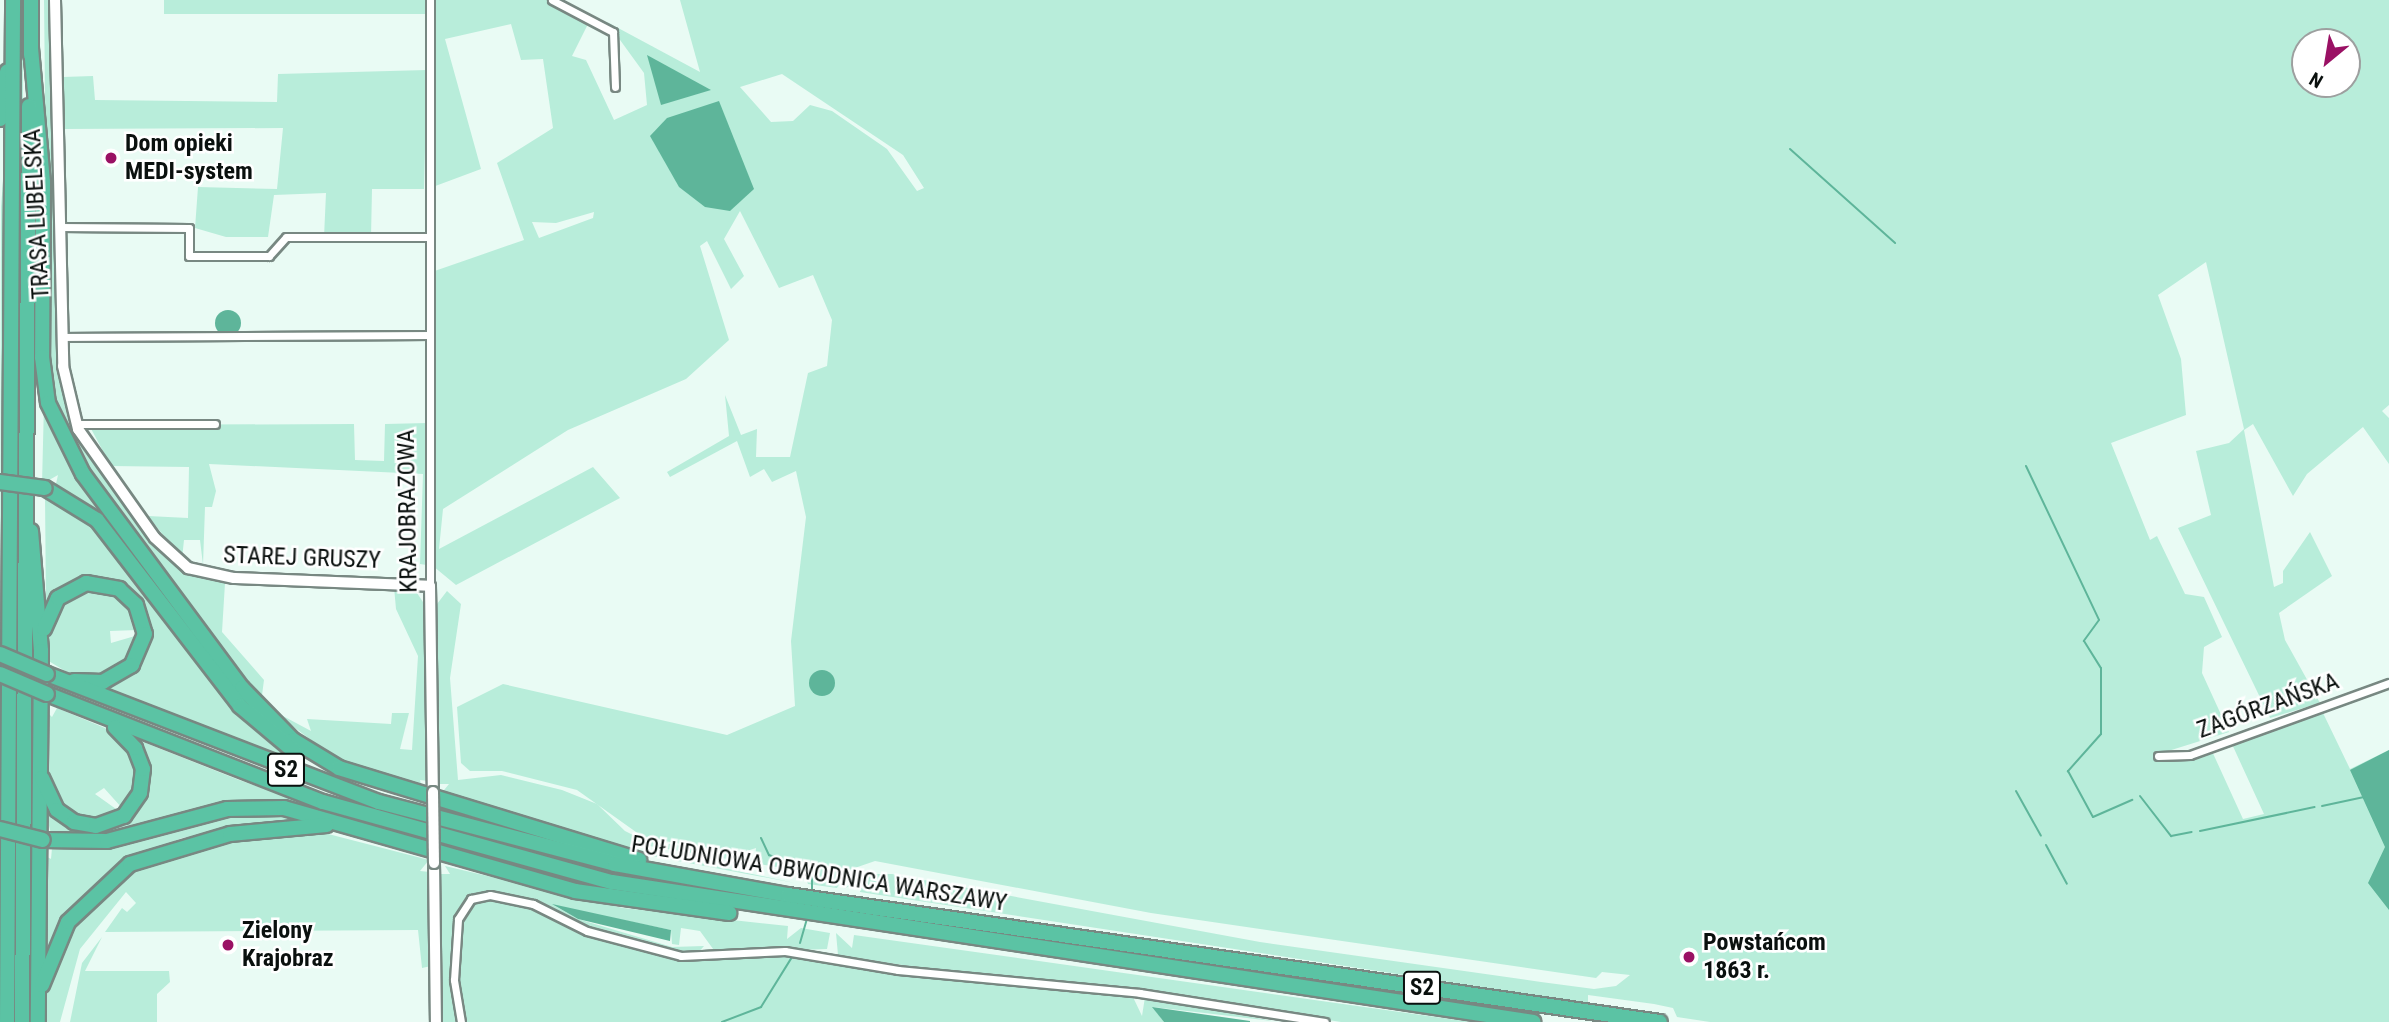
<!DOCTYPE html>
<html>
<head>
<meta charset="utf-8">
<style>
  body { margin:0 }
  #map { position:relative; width:2389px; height:1022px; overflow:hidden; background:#e9fbf4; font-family:"Roboto Condensed",sans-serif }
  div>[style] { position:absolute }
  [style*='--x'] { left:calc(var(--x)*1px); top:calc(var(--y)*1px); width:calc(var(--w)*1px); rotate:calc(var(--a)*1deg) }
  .green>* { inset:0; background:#b8edda; transform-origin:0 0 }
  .water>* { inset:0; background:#5eb59a }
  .round { border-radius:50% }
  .stream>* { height:2px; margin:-1px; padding:0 1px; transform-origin:1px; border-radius:1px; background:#5eb59a }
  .roads { filter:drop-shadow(2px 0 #788882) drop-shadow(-2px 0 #788882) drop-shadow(0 2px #788882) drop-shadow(0 -2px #788882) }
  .street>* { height:7px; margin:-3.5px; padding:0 3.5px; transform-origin:3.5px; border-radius:3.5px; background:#fff }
  .secondary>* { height:10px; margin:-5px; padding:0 5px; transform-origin:5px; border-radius:5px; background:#fff }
  .highway>* { height:14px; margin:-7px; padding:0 7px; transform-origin:7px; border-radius:7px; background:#5bc3a4 }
  .bridges { filter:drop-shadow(2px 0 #788882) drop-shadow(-2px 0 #788882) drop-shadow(0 2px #788882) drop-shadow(0 -2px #788882) }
  .secondary-bridge>* { height:10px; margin:-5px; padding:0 5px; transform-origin:5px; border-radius:5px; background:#fff }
  .highway-bridge>* { height:14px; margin:-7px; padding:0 7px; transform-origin:7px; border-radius:7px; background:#5bc3a4 }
  .dots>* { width:19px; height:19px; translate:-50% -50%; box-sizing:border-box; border:4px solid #fff; border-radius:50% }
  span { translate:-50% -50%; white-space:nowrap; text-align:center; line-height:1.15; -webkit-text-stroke:5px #fff; paint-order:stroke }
  .shield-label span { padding:2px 5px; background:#fff; border:2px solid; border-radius:5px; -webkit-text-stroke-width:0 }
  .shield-label { font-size:23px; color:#0a100e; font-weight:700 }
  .poi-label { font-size:24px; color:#0a100e; font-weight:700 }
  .left { translate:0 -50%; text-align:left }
  .street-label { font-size:24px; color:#0a100e }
  .north { position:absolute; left:2291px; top:28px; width:70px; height:70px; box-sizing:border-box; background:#fff; border:2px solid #9d9f9f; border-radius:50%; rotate:210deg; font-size:19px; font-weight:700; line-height:28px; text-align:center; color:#0a100e }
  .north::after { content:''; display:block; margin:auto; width:24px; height:32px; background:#9a1164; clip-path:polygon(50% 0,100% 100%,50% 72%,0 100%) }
</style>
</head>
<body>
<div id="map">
  <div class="green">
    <div style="clip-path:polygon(44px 0,50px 0,56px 313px,66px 404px,86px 451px,162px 554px,181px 570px,225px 583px,222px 632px,264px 680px,261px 703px,77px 456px,54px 403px,48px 369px)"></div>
    <div style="left:164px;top:0;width:262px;height:14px"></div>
    <div style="clip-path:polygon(evenodd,434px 0,547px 0,589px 22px,572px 56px,586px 60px,614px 120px,647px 105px,644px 73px,607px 22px,700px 72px,680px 0,2389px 0,2389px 405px,2382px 411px,2389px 418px,2389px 464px,2363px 427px,2307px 474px,2293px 496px,2253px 424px,2244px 430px,2274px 587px,2283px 583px,2283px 571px,2310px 532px,2332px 576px,2279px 613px,2285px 640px,2320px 703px,2270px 718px,2178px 528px,2211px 515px,2196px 451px,2229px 443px,2244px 429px,2206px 262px,2158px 295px,2181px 359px,2186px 415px,2111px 443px,2150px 540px,2157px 536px,2185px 594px,2204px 597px,2222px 637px,2204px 647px,2202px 673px,2229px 732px,2165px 752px,2171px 761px,2211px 749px,2243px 819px,2264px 814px,2231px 742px,2323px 713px,2350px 769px,2389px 750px,2389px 1022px,1710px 1022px,1677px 1017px,1673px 1008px,1654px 1004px,1588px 995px,1588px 1003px,1666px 1015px,860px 892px,861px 880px,844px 889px,861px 874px,892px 874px,1260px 942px,1541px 982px,1594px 989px,1616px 986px,1630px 975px,1602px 972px,1596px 978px,1151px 913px,875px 861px,846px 871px,837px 888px,808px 884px,804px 874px,789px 869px,631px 843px,630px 848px,795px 883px,651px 856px,440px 795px,449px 784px,439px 784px,437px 604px,447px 591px,461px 604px,450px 678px,458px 780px,501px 775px,562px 790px,597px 804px,625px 831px,641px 839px,755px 859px,756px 848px,737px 854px,643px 837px,577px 790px,502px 771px,470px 771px,461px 763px,457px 707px,503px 684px,727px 735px,795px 706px,791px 641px,806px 517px,796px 471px,772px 482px,764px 469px,750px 477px,737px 441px,670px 477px,667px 472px,729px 436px,725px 395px,741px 435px,757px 429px,756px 457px,790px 457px,808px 373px,827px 366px,832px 320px,813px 275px,779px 288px,740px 211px,724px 239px,744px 276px,731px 289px,707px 241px,700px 246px,729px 340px,686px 379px,568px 430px,443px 509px,439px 549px,593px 467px,620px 498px,456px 585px,433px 566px,420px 564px,423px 474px,209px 464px,216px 491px,212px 507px,205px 507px,203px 565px,200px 540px,184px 540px,182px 559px,148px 516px,188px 518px,189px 467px,111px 466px,89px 425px,354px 424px,355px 460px,384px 461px,385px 424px,428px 423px,426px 274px,524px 240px,497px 163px,553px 128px,543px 59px,521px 60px,511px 24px,445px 39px,481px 169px,430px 188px,434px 0,2305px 42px,2347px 42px,2347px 84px,2305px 84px,2305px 42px,434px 0,782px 74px,903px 155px,924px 188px,917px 191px,887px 149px,832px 111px,810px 105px,793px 121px,771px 122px,740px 87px,782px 74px,434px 0,594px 212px,593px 218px,539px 238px,532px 222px,556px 223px,594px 212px)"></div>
    <div style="left:20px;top:28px;width:3px;height:450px"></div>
    <div style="clip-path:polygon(427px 70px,424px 189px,372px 189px,371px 237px,324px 237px,326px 193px,274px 195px,268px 237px,226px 237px,195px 228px,198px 187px,277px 189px,283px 128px,62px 129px,63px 77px,93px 76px,95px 100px,277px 102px,278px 74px)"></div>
    <div style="clip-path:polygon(6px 142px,4px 387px,0 742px,1px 207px)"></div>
    <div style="clip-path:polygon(44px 403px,69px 462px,268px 727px,88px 506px,55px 488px,58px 475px,42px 484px)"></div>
    <div style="clip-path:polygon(45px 495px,76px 511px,111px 545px,235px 709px,262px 736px,301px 763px,429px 810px,93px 688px,117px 684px,141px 664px,149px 639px,147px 616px,115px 582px,96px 576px,63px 585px,46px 606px)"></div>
    <div style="clip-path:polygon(394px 587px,415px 590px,425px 605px,429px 781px,420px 780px,422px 788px,345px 765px,268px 708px,311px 731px,307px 719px,391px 724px,392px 713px,409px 713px,400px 749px,412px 750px,418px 656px,396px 609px)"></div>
    <div style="clip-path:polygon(89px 588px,112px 592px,129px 605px,137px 630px,110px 631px,111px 643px,135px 636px,133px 657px,111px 676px,75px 677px,47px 660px,47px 712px,52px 717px,57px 708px,105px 728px,135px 757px,138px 788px,122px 808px,104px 788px,95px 794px,116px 809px,101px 821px,74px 818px,54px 800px,44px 765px,48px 628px,59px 605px)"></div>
    <div style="clip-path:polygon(128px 736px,239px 780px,322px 809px,283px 804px,121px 835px,52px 838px,40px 789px,49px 805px,104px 828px,145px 791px)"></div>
    <div style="clip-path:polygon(257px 811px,298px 819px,182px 838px,126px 861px,80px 898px,45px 956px,44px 855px,51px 859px,52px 848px,117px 846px,216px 816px)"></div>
    <div style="clip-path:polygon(305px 828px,429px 860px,420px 871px,430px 872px,431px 966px,422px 968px,418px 930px,105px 932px,122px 908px,127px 912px,136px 903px,126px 892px,80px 949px,60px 1022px,43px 1022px,48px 985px,71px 927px,126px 873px,197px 846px)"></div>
    <div style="clip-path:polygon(445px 866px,623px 908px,788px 926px,787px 939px,801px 928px,830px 933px,827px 949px,716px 953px,700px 931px,681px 928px,679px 945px,672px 944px,671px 930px,555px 906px,578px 919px,672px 947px,704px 946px,697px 954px,673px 951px,582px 926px,512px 895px,477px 893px,455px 918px,457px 1022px,443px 1022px,441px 874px,450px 874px)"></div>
    <div style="clip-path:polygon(486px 898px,526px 906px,595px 937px,684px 959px,772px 952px,1132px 995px,1142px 1016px,1145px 997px,1273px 1021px,1153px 1007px,1164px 1022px,464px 1022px,457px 981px,460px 920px,473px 902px)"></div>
    <div style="clip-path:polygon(851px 912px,1453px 999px,1453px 1003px,1073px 947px)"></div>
    <div style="clip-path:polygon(836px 933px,852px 948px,854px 935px,1471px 1022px,1341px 1022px,1154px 992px,934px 970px,838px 955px)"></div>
    <div style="clip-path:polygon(102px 937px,85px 971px,169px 971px,170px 982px,157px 994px,157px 1022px,70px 1022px,82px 963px)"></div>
  </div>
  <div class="water">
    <div style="clip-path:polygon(647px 55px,711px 90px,661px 105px)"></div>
    <div style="clip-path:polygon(719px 101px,754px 189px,730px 211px,705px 207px,679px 187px,650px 136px,667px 118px)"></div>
    <div class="round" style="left:215px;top:310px;width:26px;height:26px"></div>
    <div class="round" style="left:809px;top:670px;width:26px;height:26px"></div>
    <div style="clip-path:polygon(2389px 750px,2389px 910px,2368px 883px,2385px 847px,2350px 770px)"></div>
    <div style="clip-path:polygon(552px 904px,671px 930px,670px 941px,578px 919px)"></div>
    <div style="clip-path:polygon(1152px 1007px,1250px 1021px,1250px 1022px,1164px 1022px)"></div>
  </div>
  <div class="stream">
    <div style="--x:1790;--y:149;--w:141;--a:41.8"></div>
    <div style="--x:2026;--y:466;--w:170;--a:64.6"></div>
    <div style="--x:2099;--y:620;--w:26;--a:126"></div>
    <div style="--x:2084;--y:641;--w:32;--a:58"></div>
    <div style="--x:2101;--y:668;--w:66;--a:90"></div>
    <div style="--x:2101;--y:734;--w:50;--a:131.7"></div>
    <div style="--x:2068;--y:771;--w:52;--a:61.5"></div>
    <div style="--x:2093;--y:817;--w:43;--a:-23.6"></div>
    <div style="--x:2016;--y:791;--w:51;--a:60.9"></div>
    <div style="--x:2140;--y:796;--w:51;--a:52.2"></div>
    <div style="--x:2171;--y:836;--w:21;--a:-11"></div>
    <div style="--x:2322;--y:806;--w:43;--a:-12.1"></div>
    <div style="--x:2200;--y:831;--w:117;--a:-11.8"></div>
    <div style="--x:761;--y:838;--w:19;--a:65"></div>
    <div style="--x:769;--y:855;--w:46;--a:21.6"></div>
    <div style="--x:812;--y:872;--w:21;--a:90"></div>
    <div style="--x:2046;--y:845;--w:44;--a:61.7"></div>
    <div style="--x:800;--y:943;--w:25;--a:-74"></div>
    <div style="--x:722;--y:1022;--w:42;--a:-21"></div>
    <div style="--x:761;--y:1007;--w:59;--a:-58.2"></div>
  </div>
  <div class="roads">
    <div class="street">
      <div style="--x:430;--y:0;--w:586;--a:90"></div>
      <div style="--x:552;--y:0;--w:69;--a:27.7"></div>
      <div style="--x:613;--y:32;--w:55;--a:87.9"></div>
      <div style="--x:60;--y:227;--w:129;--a:0.4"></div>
      <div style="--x:189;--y:228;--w:28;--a:90"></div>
      <div style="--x:189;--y:256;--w:80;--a:0"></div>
      <div style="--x:269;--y:256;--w:25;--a:-48"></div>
      <div style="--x:286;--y:237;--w:140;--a:0"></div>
      <div style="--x:62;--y:337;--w:365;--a:-0.3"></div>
      <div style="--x:76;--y:424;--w:139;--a:0"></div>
      <div style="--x:2158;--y:756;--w:32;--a:-2"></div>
      <div style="--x:2190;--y:755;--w:212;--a:-19.9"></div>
      <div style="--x:461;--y:1022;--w:43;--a:-99.5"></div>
      <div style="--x:454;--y:980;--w:61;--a:-86.2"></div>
      <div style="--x:458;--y:919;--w:24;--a:-57"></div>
      <div style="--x:471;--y:899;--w:19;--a:-12"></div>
      <div style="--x:490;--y:895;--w:44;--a:11.8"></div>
      <div style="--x:533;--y:904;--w:60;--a:26.6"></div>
      <div style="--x:587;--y:931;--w:97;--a:14.9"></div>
      <div style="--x:681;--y:956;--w:104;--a:-2.8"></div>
      <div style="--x:785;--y:951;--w:115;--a:9.5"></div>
      <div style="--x:898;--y:970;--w:243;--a:5.4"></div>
      <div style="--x:1140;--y:993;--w:187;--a:8.9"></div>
    </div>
    <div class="secondary">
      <div style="--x:55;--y:0;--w:366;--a:88.7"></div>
      <div style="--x:63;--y:366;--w:65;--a:76.6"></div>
      <div style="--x:78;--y:429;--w:133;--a:54.8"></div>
      <div style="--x:155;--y:538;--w:45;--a:42.3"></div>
      <div style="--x:188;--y:568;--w:47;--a:12.3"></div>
      <div style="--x:234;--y:578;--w:196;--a:2.3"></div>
      <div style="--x:430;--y:586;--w:206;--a:89.2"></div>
      <div style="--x:434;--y:863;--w:159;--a:89.3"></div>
    </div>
    <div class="highway">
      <div style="--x:31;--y:48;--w:135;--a:84.9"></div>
      <div style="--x:43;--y:182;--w:175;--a:90.3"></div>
      <div style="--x:42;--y:357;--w:46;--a:82.6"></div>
      <div style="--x:48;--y:403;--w:79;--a:63.8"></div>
      <div style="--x:83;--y:474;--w:267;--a:53.4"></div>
      <div style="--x:242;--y:688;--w:73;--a:45.6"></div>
      <div style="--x:293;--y:740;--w:54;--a:31.3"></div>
      <div style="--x:339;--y:768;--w:314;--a:17"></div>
      <div style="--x:31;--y:55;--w:55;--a:-90"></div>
      <div style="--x:0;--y:119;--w:48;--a:-81.5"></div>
      <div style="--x:45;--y:488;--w:61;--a:31.6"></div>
      <div style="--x:97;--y:520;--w:235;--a:52.4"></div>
      <div style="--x:240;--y:706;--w:73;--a:40"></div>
      <div style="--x:31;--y:531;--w:120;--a:85.2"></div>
      <div style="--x:41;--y:651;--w:371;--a:90.5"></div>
      <div style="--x:44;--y:629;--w:34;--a:-66"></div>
      <div style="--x:58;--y:598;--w:32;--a:-28"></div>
      <div style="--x:86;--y:583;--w:34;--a:10"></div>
      <div style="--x:119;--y:589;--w:23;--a:43"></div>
      <div style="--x:136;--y:605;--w:30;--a:73"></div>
      <div style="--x:145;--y:634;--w:34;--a:113"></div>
      <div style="--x:132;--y:665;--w:34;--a:150"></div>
      <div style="--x:103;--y:682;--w:29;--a:-178"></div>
      <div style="--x:47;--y:674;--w:356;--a:21.1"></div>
      <div style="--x:379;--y:802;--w:244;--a:14.7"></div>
      <div style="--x:615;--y:864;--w:176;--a:10.2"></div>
      <div style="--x:788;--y:895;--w:881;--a:8.29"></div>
      <div style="--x:47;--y:694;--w:296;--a:21.4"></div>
      <div style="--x:323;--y:802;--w:300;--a:15.5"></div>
      <div style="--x:612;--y:882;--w:932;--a:8.64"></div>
      <div style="--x:42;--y:778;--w:35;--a:65"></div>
      <div style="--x:57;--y:810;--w:21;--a:35"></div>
      <div style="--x:74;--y:822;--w:22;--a:10"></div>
      <div style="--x:96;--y:826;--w:30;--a:-20"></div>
      <div style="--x:124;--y:816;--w:28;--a:-55"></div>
      <div style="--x:140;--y:793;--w:24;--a:-83"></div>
      <div style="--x:143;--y:769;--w:22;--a:-111"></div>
      <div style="--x:135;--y:748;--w:29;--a:-134"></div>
      <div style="--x:43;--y:840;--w:64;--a:0.9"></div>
      <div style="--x:107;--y:841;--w:124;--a:-14.9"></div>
      <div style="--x:227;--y:809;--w:57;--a:-1"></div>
      <div style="--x:284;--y:808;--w:303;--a:15.9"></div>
      <div style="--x:575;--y:891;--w:156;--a:8.1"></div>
      <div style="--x:42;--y:985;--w:68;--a:-67.6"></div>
      <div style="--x:68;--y:922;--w:85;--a:-43.1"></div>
      <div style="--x:130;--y:864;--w:104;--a:-16.7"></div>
      <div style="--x:230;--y:834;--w:97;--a:-5.3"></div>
      <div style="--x:7;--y:1022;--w:1022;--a:-89.66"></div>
      <div style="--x:22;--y:1022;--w:916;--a:-89.56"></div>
    </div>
  </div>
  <div class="bridges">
    <div class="secondary-bridge">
      <div style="--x:433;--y:792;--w:71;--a:89.2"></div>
    </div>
    <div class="highway-bridge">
      <div style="--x:0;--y:482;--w:45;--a:7.6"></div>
      <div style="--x:0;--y:654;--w:51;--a:23.1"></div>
      <div style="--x:0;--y:674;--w:51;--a:23.1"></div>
      <div style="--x:0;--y:829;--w:44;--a:14.3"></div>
    </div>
  </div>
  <div class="dots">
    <div style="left:111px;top:158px;background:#9a1164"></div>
    <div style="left:228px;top:945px;background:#9a1164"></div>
    <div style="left:1689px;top:957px;background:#9a1164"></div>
  </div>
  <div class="shield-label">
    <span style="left:286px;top:770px">S2</span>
    <span style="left:1422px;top:988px">S2</span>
  </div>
  <div class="poi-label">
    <span class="left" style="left:125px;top:158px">Dom opieki<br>MEDI-system</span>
    <span class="left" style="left:242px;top:945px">Zielony<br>Krajobraz</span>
    <span class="left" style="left:1703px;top:957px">Powstańcom<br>1863 r.</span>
  </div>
  <div class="street-label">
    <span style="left:37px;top:214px;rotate:-93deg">TRASA LUBELSKA</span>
    <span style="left:408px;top:511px;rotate:-91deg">KRAJOBRAZOWA</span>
    <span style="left:302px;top:558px;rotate:2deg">STAREJ GRUSZY</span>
    <span style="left:2268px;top:706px;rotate:-20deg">ZAGÓRZAŃSKA</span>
    <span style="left:819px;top:874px;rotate:9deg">POŁUDNIOWA OBWODNICA WARSZAWY</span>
  </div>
  <div class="north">N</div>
</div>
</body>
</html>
